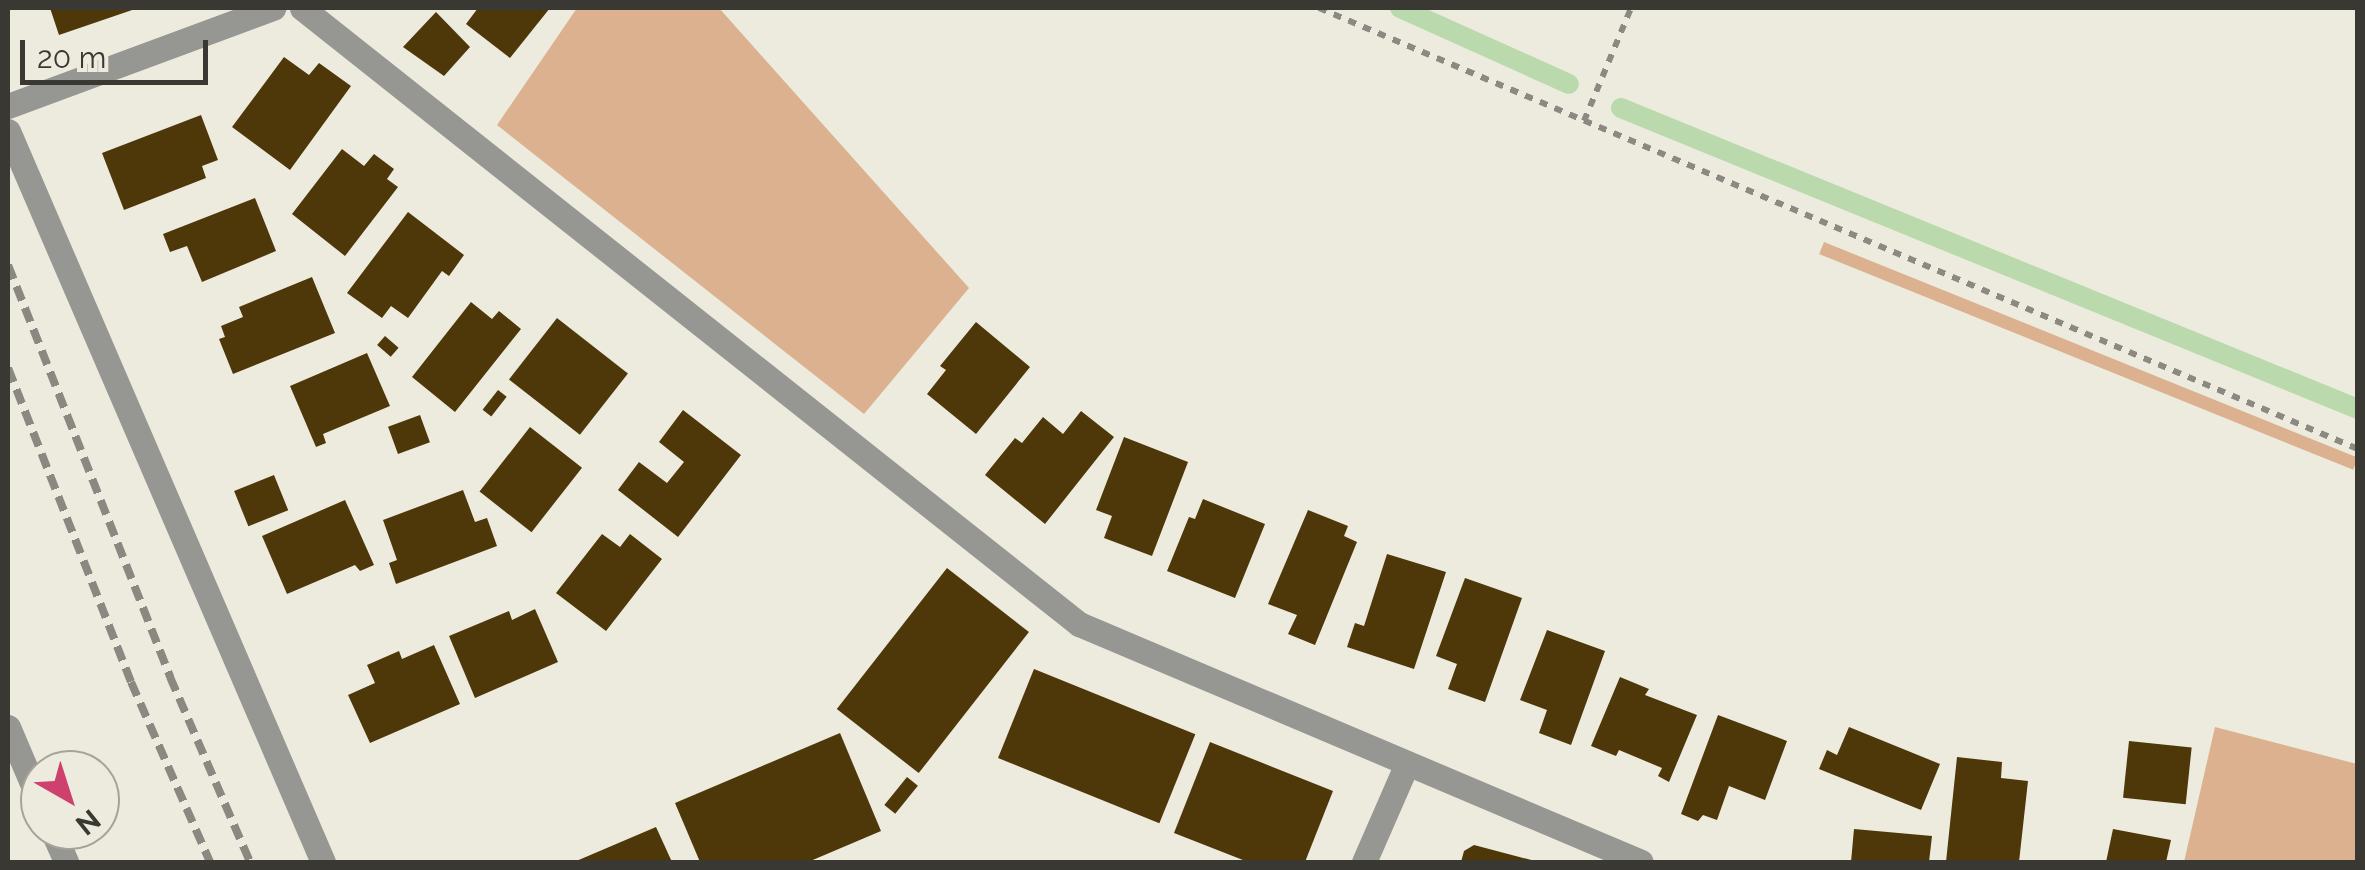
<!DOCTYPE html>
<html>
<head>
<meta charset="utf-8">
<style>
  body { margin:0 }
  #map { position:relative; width:2365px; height:870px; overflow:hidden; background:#edebde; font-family:Raleway,sans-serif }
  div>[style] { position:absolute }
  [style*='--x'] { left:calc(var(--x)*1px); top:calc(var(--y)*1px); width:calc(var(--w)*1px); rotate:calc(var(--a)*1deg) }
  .green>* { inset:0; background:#dbb18f; transform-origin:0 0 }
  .stream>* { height:20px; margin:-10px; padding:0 10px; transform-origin:10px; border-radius:10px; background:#bad9ac }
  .building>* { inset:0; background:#4e3708; transform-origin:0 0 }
  .path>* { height:6px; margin-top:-3px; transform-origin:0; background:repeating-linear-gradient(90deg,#8b8981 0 8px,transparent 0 16px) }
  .minor>* { height:25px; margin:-12.5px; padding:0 12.5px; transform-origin:12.5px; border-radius:12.5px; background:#969792 }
  .rail>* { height:8px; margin-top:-4px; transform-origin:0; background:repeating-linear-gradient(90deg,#8a8880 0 15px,transparent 0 23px) }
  span { translate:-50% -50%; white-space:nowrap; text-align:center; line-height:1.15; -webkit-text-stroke:10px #edebde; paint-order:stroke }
  .frame { position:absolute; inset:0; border:10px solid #393833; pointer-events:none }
  .north { position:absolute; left:20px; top:750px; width:100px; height:100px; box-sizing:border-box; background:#edebde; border:2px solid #a5a39a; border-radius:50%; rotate:141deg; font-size:28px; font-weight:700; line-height:40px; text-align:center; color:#393833 }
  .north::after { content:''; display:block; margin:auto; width:35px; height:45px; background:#ce416e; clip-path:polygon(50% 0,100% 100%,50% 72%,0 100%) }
  .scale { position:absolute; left:20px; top:40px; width:188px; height:45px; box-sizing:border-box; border:5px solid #393833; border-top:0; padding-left:12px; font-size:30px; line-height:35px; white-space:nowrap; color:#393833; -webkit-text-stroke:8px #edebde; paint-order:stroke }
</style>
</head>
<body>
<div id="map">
  <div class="green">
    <div style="clip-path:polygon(577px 8px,719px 8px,969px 288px,864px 414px,497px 125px)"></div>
    <div style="left:1824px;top:242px;width:576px;height:13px;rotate:22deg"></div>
    <div style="clip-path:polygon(2215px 727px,2357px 764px,2357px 862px,2184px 862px)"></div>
  </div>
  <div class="stream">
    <div style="--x:1400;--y:8;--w:185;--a:24.2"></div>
    <div style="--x:1621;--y:108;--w:796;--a:22.22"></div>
  </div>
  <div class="building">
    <div style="clip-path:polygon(50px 8px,138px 8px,59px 35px)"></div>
    <div style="clip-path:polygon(478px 8px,550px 8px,510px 58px,466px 24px)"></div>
    <div style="clip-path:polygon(436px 12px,470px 47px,444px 76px,403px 47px)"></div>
    <div style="clip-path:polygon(284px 57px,309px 75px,319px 63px,351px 86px,290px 170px,232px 127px)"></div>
    <div style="clip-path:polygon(201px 115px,218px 160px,202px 166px,206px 178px,124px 210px,102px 153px)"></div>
    <div style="clip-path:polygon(342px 149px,364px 166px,374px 154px,394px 169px,387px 179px,398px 187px,345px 256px,292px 214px)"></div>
    <div style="clip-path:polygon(255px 198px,276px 251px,202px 282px,187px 246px,170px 252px,163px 234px)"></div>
    <div style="clip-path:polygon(408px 212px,464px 255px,449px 276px,442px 271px,408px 318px,391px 306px,382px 318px,347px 293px)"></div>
    <div style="clip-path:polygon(312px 277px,335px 333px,233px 374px,219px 339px,225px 337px,221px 326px,243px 317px,239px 307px)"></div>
    <div style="clip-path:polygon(471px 302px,492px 319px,499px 311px,521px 329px,455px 412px,412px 377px)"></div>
    <div style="left:557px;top:318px;width:90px;height:78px;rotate:38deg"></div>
    <div style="clip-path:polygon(976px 322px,1030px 367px,976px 434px,927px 394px,946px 370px,940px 366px)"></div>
    <div style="left:385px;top:336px;width:18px;height:12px;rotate:41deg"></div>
    <div style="clip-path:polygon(367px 353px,390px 406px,323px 434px,326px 443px,316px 447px,290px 386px)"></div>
    <div style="left:498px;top:390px;width:11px;height:25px;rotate:38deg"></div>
    <div style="clip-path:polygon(683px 410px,741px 455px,678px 537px,618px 490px,639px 462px,667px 483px,684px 462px,659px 442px)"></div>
    <div style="clip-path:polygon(1081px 411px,1114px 437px,1045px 524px,985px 475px,1015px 438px,1022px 443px,1043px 417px,1063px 434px)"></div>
    <div style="left:420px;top:415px;width:29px;height:34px;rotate:70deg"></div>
    <div style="left:530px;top:427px;width:66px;height:82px;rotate:38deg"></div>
    <div style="clip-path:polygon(1124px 437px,1188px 462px,1152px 556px,1104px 538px,1112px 516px,1096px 510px)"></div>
    <div style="left:274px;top:475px;width:38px;height:43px;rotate:68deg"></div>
    <div style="clip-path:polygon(463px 490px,475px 522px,487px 518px,497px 546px,396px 584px,389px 563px,397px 560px,383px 520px)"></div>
    <div style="clip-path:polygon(1203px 499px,1265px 524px,1235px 598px,1167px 571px,1189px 517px,1195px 519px)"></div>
    <div style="clip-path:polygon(345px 500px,374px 565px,360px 571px,355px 565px,287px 594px,262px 536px)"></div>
    <div style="clip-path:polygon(1308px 510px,1348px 526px,1344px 536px,1357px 542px,1315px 645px,1288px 634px,1297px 615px,1268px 604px)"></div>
    <div style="clip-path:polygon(602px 534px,620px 547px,630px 534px,662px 559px,606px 631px,556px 593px)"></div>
    <div style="clip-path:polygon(1387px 554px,1446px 572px,1414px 669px,1347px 647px,1355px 623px,1364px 626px)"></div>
    <div style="left:947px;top:568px;width:104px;height:179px;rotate:38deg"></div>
    <div style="clip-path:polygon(1465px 578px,1522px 598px,1485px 702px,1448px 689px,1457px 664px,1436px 656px)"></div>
    <div style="clip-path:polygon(535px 609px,558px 662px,475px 698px,449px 636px,509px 611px,512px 620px)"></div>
    <div style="clip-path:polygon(1547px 630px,1605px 651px,1571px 745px,1539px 733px,1547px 710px,1520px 700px)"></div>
    <div style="clip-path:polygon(434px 645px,460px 704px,370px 743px,348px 695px,375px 683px,367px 665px,399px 651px,402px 659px)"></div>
    <div style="left:1034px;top:669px;width:174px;height:96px;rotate:22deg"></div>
    <div style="clip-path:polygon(1620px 677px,1649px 689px,1645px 695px,1697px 715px,1669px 782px,1658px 776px,1662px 768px,1619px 750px,1616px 756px,1591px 746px)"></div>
    <div style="clip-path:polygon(1718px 715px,1787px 741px,1765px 800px,1729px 786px,1717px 820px,1703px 815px,1698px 821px,1681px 814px)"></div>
    <div style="clip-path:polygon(1849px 727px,1940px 764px,1921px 810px,1819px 769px,1827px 750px,1837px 755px)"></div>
    <div style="clip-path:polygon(840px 733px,881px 831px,808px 862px,700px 862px,675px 803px)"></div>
    <div style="left:2129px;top:741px;width:63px;height:57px;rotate:6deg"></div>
    <div style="clip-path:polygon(1210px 742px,1333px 791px,1305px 862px,1248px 862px,1174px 833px)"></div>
    <div style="clip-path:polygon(1957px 757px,2002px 762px,2001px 778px,2028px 781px,2019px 862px,1946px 862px)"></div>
    <div style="left:907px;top:777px;width:14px;height:36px;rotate:39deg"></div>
    <div style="clip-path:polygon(656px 827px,672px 862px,574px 862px)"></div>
    <div style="clip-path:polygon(1854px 829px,1932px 836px,1929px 862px,1851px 862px)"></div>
    <div style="clip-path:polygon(2113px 829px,2171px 840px,2166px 862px,2106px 862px)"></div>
    <div style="clip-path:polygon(1474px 845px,1535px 861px,1535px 862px,1461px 862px,1464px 851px)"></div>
  </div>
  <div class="path">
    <div style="--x:1319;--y:8;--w:1129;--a:23"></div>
    <div style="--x:1584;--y:121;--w:122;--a:-67.4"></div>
  </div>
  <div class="minor">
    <div style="--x:302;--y:8;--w:992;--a:38.41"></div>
    <div style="--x:1079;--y:624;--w:610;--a:22.95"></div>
    <div style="--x:8;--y:106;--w:283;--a:-20.3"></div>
    <div style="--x:8;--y:131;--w:796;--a:66.69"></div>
    <div style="--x:8;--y:727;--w:82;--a:66.9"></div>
    <div style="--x:52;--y:830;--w:35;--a:66"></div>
    <div style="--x:1364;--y:862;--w:105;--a:-66.4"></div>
  </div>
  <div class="rail">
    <div style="--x:8;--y:265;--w:443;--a:68.5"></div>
    <div style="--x:170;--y:677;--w:202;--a:66.6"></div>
    <div style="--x:8;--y:368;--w:337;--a:68.6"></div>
    <div style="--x:131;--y:682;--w:197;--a:66.3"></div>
  </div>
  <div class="frame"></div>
  <div class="north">N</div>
  <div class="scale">20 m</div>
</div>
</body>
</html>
